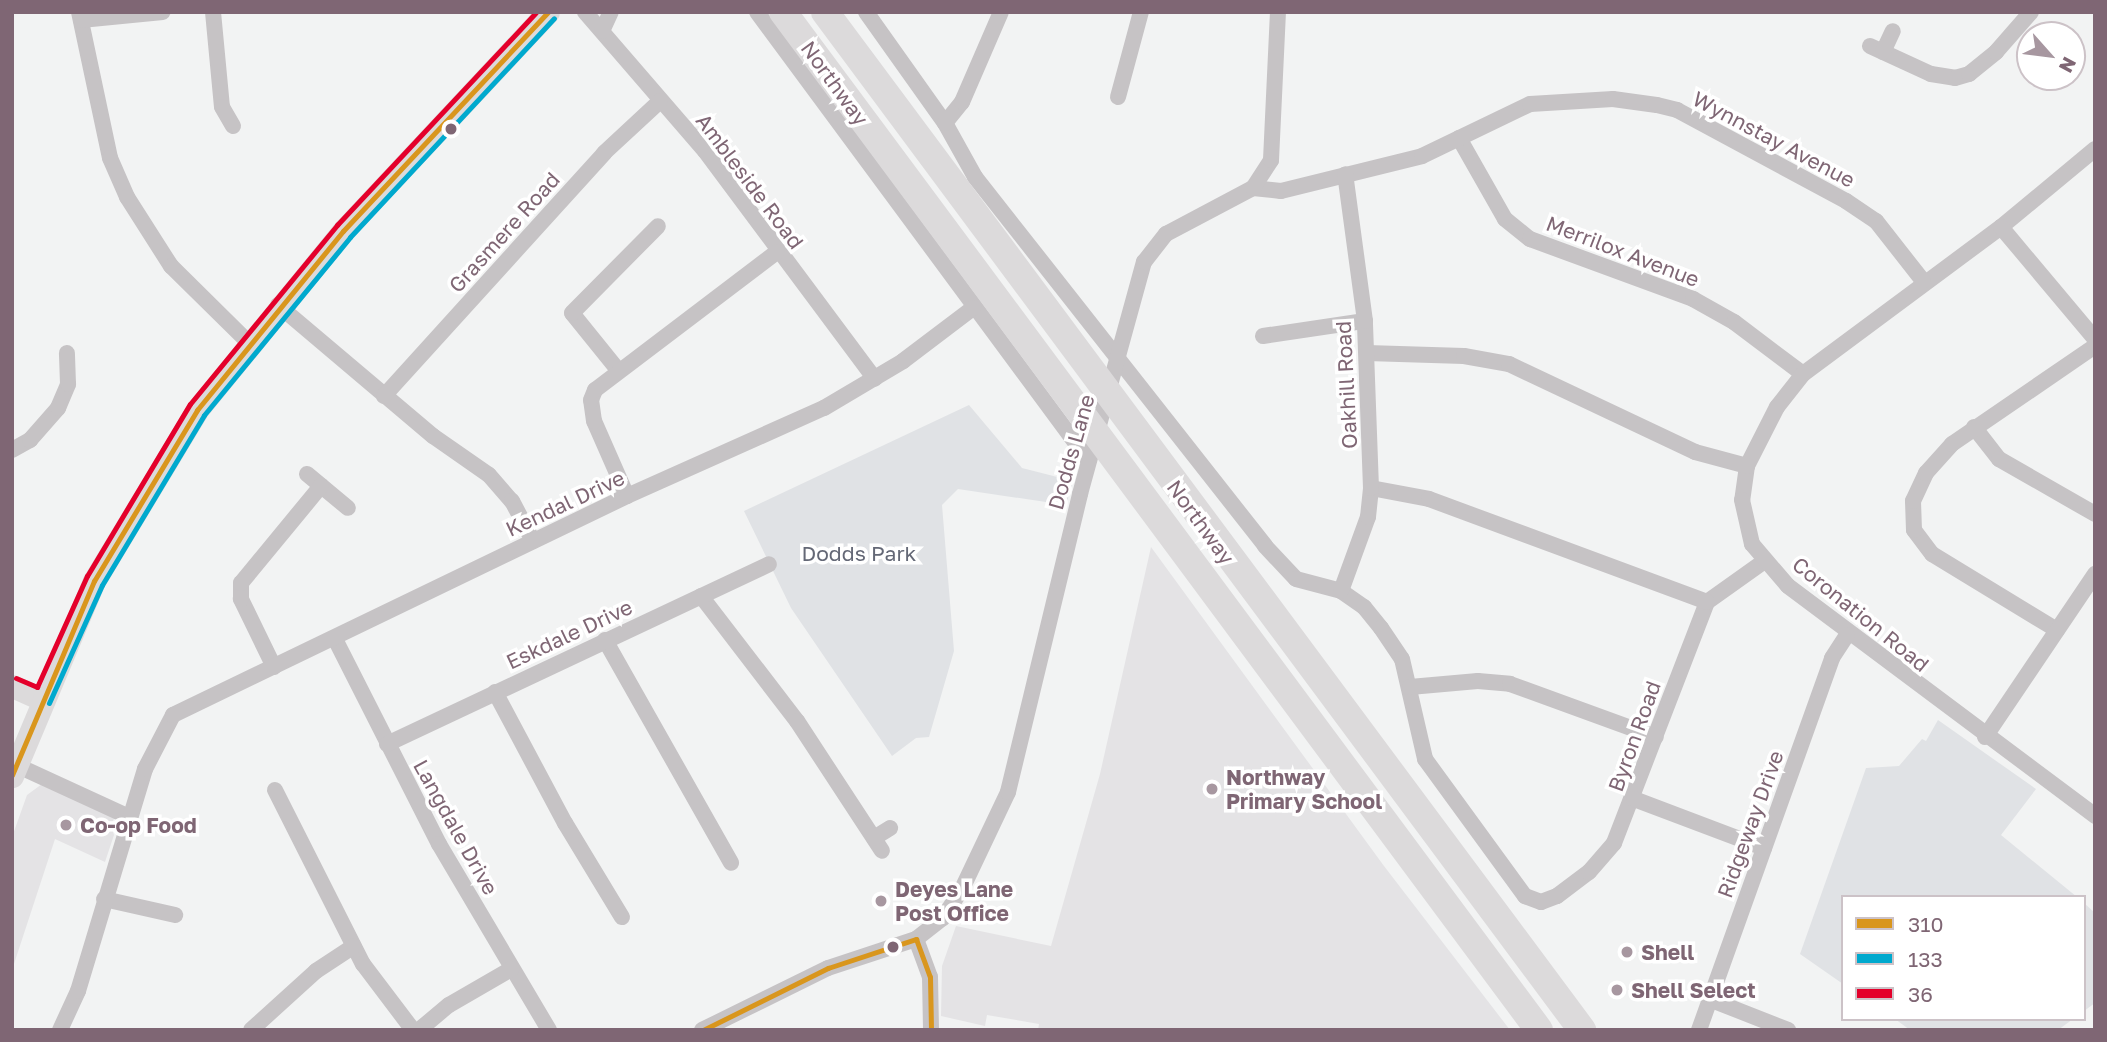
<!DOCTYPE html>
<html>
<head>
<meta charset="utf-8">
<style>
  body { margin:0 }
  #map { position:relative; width:2107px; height:1042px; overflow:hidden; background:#f2f3f3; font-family:"Golos Text",sans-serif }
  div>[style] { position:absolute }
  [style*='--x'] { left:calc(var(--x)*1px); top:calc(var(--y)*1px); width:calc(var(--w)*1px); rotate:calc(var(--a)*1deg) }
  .built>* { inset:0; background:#e4e3e5 }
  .green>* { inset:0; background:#e0e2e5 }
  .street>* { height:16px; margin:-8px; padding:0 8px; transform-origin:8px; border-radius:8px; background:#c6c3c5 }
  .secondary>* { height:23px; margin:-11.5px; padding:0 11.5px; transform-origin:11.5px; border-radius:11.5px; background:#dcdadb }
  .highway>* { height:28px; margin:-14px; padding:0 14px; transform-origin:14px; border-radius:14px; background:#dcdadb }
  .bus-1>* { height:5px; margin:-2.5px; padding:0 2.5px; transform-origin:2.5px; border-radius:2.5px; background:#d9961d }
  .bus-2>* { height:5px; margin:-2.5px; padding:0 2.5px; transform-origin:2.5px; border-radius:2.5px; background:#00a9ce }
  .bus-3>* { height:5px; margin:-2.5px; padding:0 2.5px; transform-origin:2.5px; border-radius:2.5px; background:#e4002b }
  .dots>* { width:19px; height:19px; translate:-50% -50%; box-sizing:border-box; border:4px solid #fff; border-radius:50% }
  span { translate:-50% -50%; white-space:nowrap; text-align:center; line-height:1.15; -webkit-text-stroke:7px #fff; paint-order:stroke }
  .street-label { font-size:21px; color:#7f6674 }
  .park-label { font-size:21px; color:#646876 }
  .poi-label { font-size:21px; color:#7f6674; font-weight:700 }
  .left { translate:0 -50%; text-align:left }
  .frame { position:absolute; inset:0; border:14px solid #7f6674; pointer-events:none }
  .legend { position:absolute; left:1841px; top:895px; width:245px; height:126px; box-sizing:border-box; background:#fff; border:2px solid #ccc2c7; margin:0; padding:9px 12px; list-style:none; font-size:21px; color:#7f6674 }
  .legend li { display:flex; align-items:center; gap:14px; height:35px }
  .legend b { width:35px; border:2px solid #ccc2c7 }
  .north { position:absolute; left:2016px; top:21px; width:70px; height:70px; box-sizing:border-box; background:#fff; border:2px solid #ccc2c7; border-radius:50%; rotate:118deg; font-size:19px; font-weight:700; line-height:28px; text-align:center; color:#7f6674 }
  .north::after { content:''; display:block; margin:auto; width:24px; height:32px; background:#a797a0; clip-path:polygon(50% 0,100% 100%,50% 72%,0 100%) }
</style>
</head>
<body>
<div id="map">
  <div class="built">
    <div style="clip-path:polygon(1151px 547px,1384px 866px,1510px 1030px,1038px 1030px,1039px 1024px,987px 1015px,985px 1026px,941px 1016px,942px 966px,956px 926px,1051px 946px,1100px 774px)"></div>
    <div style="clip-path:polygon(42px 784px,115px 816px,111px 826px,114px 835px,105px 862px,55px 839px,12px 970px,12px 837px,27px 795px)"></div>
  </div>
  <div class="green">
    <div style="clip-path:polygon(969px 405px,1022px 468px,1073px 481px,1066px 505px,958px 489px,942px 505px,954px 651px,929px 737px,916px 738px,892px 756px,791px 608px,744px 511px)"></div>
    <div style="clip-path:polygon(1938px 720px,2036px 789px,2001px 835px,2077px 897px,1843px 897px,1843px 984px,1800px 954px,1866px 768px,1899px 766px,1922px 739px,1926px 741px)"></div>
    <div style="clip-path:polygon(2084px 903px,2095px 913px,2095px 1003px,2084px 1011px)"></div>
    <div style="clip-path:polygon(1895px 1019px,2073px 1019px,2058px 1030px,1910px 1030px)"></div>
  </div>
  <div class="street">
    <div style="--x:79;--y:12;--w:149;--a:78"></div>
    <div style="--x:110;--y:158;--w:43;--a:66.4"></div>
    <div style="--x:127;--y:197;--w:82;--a:57.5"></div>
    <div style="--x:171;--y:266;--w:108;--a:44.6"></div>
    <div style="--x:213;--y:12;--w:95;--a:84.6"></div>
    <div style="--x:222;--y:107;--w:22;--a:60"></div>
    <div style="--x:585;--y:12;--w:184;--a:49.2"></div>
    <div style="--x:705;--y:151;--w:284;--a:53.3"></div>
    <div style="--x:757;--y:12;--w:558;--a:53.52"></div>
    <div style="--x:866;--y:12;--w:136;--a:54.6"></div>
    <div style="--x:945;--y:123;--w:62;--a:60.9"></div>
    <div style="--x:975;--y:177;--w:469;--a:51.8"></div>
    <div style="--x:1265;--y:546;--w:45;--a:46.8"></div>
    <div style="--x:1296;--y:579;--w:47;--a:14.9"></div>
    <div style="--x:1341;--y:591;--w:28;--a:35"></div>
    <div style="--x:1364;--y:607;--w:27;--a:51"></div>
    <div style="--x:1381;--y:628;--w:37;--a:56"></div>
    <div style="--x:1402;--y:659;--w:103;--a:77"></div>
    <div style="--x:1425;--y:759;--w:170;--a:53.9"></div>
    <div style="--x:1525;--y:896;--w:17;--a:21"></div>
    <div style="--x:1541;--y:902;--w:17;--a:-21"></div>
    <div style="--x:1557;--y:896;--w:40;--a:-37"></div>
    <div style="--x:1589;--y:872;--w:38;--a:-49"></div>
    <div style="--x:1614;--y:843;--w:258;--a:-68.9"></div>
    <div style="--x:1707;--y:602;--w:69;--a:-35.5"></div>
    <div style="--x:81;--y:20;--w:82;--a:-5.6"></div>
    <div style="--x:602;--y:31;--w:21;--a:-65"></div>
    <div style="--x:1870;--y:46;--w:67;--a:24.7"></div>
    <div style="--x:1931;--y:74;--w:24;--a:9"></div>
    <div style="--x:1955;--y:78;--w:15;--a:-16"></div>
    <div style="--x:1969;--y:74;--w:35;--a:-39"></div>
    <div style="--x:1996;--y:52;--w:53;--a:-48.8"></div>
    <div style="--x:1883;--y:52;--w:23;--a:-65"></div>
    <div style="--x:1118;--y:97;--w:88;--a:-74.9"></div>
    <div style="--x:945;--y:123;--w:27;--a:-51"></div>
    <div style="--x:962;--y:102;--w:98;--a:-66.6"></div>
    <div style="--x:1459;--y:138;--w:93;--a:60.4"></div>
    <div style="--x:1505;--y:219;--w:32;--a:39"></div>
    <div style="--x:1530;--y:239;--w:174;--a:20.2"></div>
    <div style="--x:1693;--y:299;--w:47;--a:29.3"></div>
    <div style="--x:1734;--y:322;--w:86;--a:37"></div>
    <div style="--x:2095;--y:149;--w:122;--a:140.3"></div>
    <div style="--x:2001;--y:227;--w:247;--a:143.4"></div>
    <div style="--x:1803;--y:374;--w:42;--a:128.2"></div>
    <div style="--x:1777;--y:407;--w:66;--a:117"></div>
    <div style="--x:1747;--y:466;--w:34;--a:98"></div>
    <div style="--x:1742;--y:500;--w:45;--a:77.2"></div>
    <div style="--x:1752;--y:544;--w:55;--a:49.4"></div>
    <div style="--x:1788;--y:586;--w:384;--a:36.8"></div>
    <div style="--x:1253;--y:188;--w:28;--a:6"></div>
    <div style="--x:1281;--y:191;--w:145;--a:-13.9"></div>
    <div style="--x:1422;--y:156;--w:120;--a:-25.7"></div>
    <div style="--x:1530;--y:104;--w:83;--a:-3.4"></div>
    <div style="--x:1613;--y:99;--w:44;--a:7.8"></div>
    <div style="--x:1657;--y:105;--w:21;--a:14"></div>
    <div style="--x:1677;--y:110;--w:192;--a:28.3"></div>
    <div style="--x:1846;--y:201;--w:36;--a:34"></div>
    <div style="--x:1876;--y:221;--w:76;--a:51.9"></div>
    <div style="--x:2001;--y:227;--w:146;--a:50"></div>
    <div style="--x:278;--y:305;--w:203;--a:40.2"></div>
    <div style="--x:433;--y:436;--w:68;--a:34.9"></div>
    <div style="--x:489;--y:475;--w:35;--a:49"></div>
    <div style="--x:512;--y:501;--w:45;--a:62.3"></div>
    <div style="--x:1263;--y:336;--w:103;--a:-8.4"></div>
    <div style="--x:1367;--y:353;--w:97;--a:1.8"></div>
    <div style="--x:1464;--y:356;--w:46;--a:10.1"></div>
    <div style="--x:1509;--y:364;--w:206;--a:25.3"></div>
    <div style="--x:1695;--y:452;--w:54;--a:15.1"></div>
    <div style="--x:618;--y:370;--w:73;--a:-128.9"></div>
    <div style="--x:572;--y:313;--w:122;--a:-45.3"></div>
    <div style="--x:384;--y:396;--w:328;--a:-47.8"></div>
    <div style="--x:604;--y:153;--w:76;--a:-42.9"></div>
    <div style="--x:1974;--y:427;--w:41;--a:52"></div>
    <div style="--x:1999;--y:459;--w:111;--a:29.8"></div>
    <div style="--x:12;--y:450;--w:21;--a:-29"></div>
    <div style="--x:30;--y:440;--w:43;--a:-48.8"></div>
    <div style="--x:58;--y:408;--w:26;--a:-67"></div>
    <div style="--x:68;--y:384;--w:31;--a:-92"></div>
    <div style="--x:307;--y:474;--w:53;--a:39.7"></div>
    <div style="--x:1371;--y:488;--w:59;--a:10.7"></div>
    <div style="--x:1429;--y:499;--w:296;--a:20.3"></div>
    <div style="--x:627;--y:496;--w:82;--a:-113.7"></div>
    <div style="--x:594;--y:421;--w:21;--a:-98"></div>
    <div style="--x:591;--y:400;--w:11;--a:-68"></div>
    <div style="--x:595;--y:390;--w:228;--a:-37.2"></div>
    <div style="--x:1341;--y:591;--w:79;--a:-70"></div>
    <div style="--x:1368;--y:517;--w:29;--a:-84"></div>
    <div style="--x:1371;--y:488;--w:167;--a:-92.1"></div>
    <div style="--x:1365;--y:321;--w:148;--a:-97.7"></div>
    <div style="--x:701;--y:596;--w:158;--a:52.5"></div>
    <div style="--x:797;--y:721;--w:155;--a:56.8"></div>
    <div style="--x:2057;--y:630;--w:146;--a:-148.7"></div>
    <div style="--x:1932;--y:554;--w:30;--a:-127"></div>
    <div style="--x:1914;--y:530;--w:29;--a:-92"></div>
    <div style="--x:1913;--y:501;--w:31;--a:-65"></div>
    <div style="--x:1926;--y:473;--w:39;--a:-48"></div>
    <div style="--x:1952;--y:444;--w:173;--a:-34.4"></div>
    <div style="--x:335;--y:639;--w:230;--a:63.1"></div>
    <div style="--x:439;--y:844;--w:216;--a:59.4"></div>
    <div style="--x:605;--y:640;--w:256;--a:60.5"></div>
    <div style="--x:274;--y:667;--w:76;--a:-115.9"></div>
    <div style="--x:241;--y:599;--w:16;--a:-90"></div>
    <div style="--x:241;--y:583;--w:126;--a:-50.5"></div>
    <div style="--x:1410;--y:687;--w:68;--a:-5"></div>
    <div style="--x:1478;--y:681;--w:32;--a:5"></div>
    <div style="--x:1510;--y:684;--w:155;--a:20"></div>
    <div style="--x:495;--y:692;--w:149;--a:61.9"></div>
    <div style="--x:565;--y:823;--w:110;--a:58.8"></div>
    <div style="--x:1985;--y:737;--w:197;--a:-56"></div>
    <div style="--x:387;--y:744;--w:422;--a:-25.2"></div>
    <div style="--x:16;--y:765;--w:124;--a:24.7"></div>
    <div style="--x:275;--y:790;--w:195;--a:63.2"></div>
    <div style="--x:363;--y:964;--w:83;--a:52.9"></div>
    <div style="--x:1634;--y:799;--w:139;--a:20.7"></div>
    <div style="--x:874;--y:838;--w:19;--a:-32"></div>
    <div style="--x:104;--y:899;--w:73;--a:12.7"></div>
    <div style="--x:916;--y:939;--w:40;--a:69.8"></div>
    <div style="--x:930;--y:977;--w:53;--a:88.9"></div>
    <div style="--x:1709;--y:999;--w:85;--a:21.4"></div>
    <div style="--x:60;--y:1030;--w:43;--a:-65.2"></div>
    <div style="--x:78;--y:991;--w:232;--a:-73.2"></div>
    <div style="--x:145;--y:769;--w:61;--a:-62.6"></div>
    <div style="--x:173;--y:715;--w:504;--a:-25.75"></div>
    <div style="--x:627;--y:496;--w:216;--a:-24.1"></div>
    <div style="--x:824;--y:408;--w:92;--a:-30.7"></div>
    <div style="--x:903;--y:361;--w:88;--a:-37.1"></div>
    <div style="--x:251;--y:1030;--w:88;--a:-42.2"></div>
    <div style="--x:316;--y:971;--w:45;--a:-33.3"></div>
    <div style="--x:419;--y:1030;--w:39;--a:-40"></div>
    <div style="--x:449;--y:1005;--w:72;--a:-30.1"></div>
    <div style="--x:702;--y:1030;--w:140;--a:-26.2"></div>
    <div style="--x:828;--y:968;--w:93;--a:-18.2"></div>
    <div style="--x:916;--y:939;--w:34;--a:-38"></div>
    <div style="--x:943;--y:918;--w:35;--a:-57"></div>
    <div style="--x:962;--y:889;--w:107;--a:-64.6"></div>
    <div style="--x:1008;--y:792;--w:307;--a:-76.4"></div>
    <div style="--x:1080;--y:494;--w:241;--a:-74.6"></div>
    <div style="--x:1144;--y:262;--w:36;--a:-52"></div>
    <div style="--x:1166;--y:234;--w:98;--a:-27.9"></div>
    <div style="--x:1253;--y:188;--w:33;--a:-57"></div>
    <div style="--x:1271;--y:160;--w:148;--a:-87.3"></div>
    <div style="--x:1699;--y:1030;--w:395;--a:-70.3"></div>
    <div style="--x:1832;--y:658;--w:27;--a:-57"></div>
  </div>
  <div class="secondary">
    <div style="--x:12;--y:686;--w:32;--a:24"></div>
    <div style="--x:12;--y:776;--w:212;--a:-67.2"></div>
    <div style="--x:94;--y:581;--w:200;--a:-58.9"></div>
    <div style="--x:197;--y:410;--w:231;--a:-50.8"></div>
    <div style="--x:343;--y:231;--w:300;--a:-46.9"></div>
  </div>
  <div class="highway">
    <div style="--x:783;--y:12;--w:1268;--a:53.4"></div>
    <div style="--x:825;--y:12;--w:1269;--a:53.36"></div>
  </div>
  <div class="bus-1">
    <div style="--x:12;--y:775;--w:211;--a:-67.1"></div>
    <div style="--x:94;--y:581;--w:200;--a:-58.9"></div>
    <div style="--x:197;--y:410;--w:231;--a:-50.8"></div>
    <div style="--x:343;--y:231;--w:300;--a:-46.9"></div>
    <div style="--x:916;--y:939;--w:40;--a:69.8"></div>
    <div style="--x:930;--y:977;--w:53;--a:88.9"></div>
    <div style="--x:703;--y:1030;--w:140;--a:-26.4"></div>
    <div style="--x:828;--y:968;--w:93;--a:-18.2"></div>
  </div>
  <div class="bus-2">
    <div style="--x:49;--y:703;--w:129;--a:-65.8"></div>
    <div style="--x:102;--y:585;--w:198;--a:-59"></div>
    <div style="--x:204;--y:415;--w:230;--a:-50.6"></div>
    <div style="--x:350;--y:237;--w:299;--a:-47"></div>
  </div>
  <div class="bus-3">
    <div style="--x:16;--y:678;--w:23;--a:23"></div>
    <div style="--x:37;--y:687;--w:122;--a:-65.8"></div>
    <div style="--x:87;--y:576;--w:200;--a:-59.1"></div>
    <div style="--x:190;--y:404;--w:232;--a:-50.6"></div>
    <div style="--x:337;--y:225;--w:291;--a:-46.9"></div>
  </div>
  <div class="dots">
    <div style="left:451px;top:129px;background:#7f6674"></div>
    <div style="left:1212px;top:789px;background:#a797a0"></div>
    <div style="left:66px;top:825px;background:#a797a0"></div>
    <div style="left:881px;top:901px;background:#a797a0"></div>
    <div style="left:893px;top:947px;background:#7f6674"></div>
    <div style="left:1627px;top:952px;background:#a797a0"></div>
    <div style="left:1617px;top:990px;background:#a797a0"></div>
  </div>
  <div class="street-label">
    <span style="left:835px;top:83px;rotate:54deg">Northway</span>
    <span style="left:1774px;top:139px;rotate:28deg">Wynnstay Avenue</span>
    <span style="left:750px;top:181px;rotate:53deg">Ambleside Road</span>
    <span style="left:504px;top:232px;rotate:-48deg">Grasmere Road</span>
    <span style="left:1623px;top:251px;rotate:21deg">Merrilox Avenue</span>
    <span style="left:1346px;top:385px;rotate:-93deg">Oakhill Road</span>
    <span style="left:1071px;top:452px;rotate:-74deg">Dodds Lane</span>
    <span style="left:565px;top:503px;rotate:-25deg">Kendal Drive</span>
    <span style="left:1201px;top:522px;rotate:54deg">Northway</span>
    <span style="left:1861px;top:614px;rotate:39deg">Coronation Road</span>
    <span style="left:569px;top:634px;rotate:-25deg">Eskdale Drive</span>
    <span style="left:1634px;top:736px;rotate:-70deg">Byron Road</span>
    <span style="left:1750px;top:824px;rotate:-70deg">Ridgeway Drive</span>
    <span style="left:456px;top:827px;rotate:61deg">Langdale Drive</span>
  </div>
  <div class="park-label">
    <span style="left:859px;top:553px">Dodds Park</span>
  </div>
  <div class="poi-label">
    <span class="left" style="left:1226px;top:789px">Northway<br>Primary School</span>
    <span class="left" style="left:80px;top:825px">Co-op Food</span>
    <span class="left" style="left:895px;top:901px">Deyes Lane<br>Post Office</span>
    <span class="left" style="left:1641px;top:952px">Shell</span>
    <span class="left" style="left:1631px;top:990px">Shell Select</span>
  </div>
  <div class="frame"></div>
  <ul class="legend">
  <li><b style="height:9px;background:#d9961d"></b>310</li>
  <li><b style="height:9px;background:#00a9ce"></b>133</li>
  <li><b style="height:9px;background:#e4002b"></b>36</li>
  </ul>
  <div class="north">N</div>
</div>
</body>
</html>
